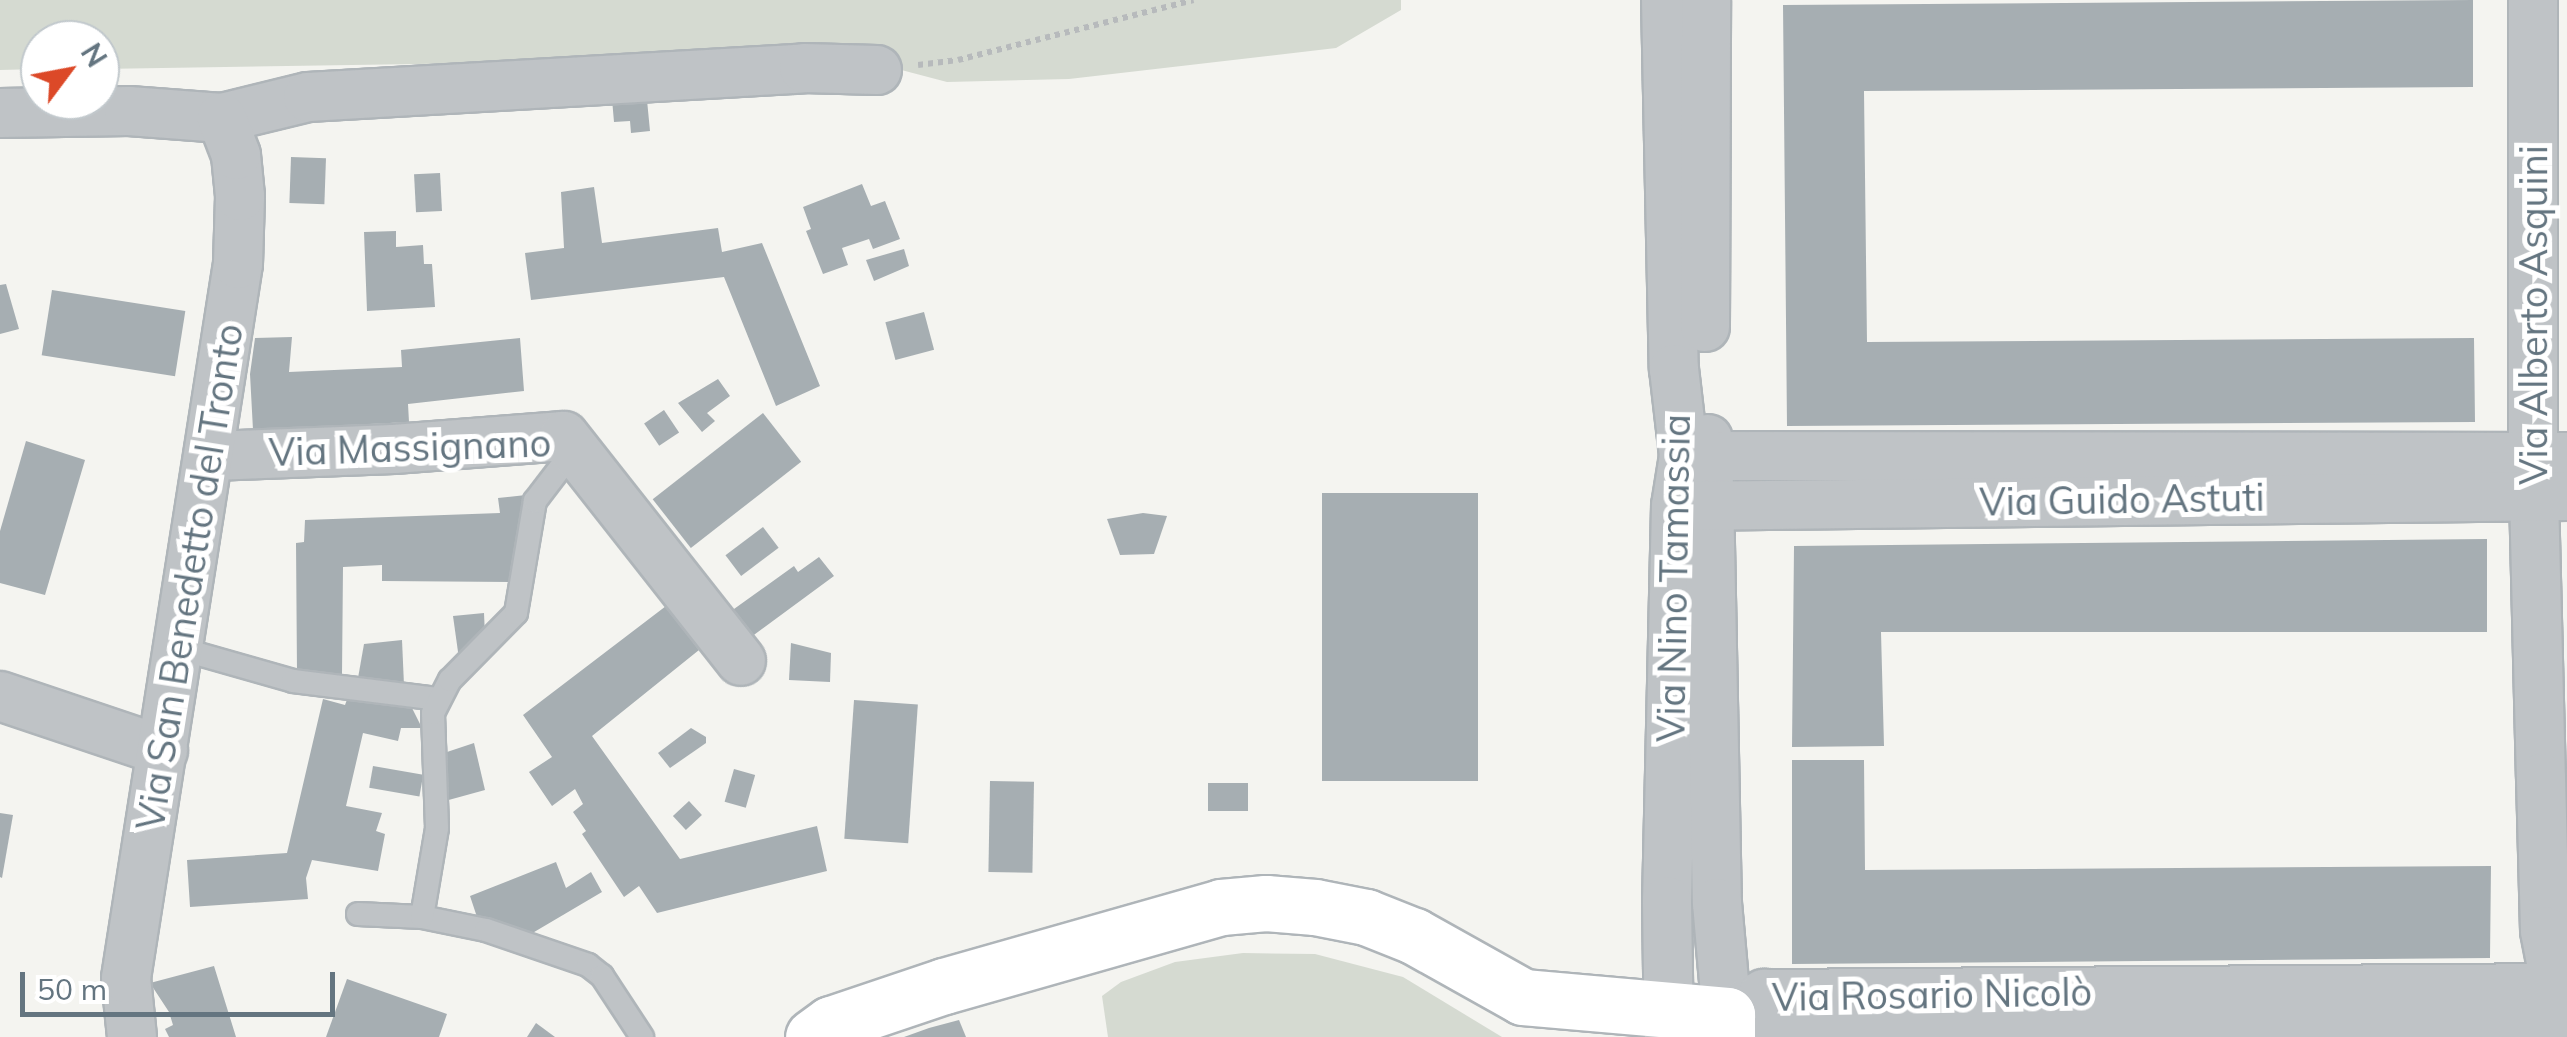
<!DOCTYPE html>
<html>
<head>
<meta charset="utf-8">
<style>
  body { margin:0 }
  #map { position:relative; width:2567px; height:1037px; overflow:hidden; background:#f4f4f0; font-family:Mulish,sans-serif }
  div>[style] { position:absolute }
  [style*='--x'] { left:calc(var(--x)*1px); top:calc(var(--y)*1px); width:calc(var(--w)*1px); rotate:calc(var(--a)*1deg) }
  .green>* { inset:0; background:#d5dad1 }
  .building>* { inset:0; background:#a6aeb2; transform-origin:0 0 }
  .path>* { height:6px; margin-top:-3px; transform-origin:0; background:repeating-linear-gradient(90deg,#b7babc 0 5px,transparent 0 10px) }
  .roads { filter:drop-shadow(2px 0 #afb5b9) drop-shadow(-2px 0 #afb5b9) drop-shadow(0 2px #afb5b9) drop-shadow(0 -2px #afb5b9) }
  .lane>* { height:22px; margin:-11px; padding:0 11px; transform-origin:11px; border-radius:11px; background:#bfc3c6 }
  .street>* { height:48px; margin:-24px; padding:0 24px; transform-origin:24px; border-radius:24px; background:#bfc3c6 }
  .secondary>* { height:55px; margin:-27.5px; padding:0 27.5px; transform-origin:27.5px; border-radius:27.5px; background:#fff }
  span { translate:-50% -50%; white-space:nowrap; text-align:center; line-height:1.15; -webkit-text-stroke:10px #fff; paint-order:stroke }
  .street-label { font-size:38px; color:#647580 }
  .north { position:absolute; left:20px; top:20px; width:100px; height:100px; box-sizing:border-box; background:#fff; border:2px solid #c1c8cc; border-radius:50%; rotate:58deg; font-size:28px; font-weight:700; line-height:40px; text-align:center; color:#647580 }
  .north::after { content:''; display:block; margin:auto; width:35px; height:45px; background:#dc4928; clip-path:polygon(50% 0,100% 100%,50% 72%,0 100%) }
  .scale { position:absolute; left:20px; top:972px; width:315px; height:45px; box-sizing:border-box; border:5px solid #647580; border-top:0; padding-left:12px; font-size:30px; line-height:35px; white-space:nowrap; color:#647580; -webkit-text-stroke:8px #fff; paint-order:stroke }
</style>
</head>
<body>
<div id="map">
  <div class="green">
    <div style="clip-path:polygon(0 0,1401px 0,1401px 10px,1336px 48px,1069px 79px,947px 82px,814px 47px,483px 63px,100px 69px,100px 40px,40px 40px,40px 69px,0 70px)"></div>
    <div style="clip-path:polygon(1243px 953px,1315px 954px,1403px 977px,1502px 1037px,1108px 1037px,1102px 996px,1121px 982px,1175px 962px)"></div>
  </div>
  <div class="building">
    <div style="clip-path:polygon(2473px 0,2473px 87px,1864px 91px,1867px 342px,2474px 338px,2475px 422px,1787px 426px,1783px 5px)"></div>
    <div style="clip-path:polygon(627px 97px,628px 102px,647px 100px,650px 131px,631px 133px,630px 121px,614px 122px,612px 99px)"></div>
    <div style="left:291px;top:157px;width:35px;height:46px;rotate:2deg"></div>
    <div style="left:440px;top:173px;width:38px;height:26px;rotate:87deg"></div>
    <div style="clip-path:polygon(862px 184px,871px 206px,885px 201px,900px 239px,873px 249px,869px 239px,842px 248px,848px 265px,823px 274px,806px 231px,811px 229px,803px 207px)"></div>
    <div style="clip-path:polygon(594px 187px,602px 243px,718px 228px,722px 252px,762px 243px,820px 386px,776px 406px,724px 277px,531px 300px,525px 253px,564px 248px,561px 192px)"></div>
    <div style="clip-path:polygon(396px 231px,396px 247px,423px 245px,424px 264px,432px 264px,435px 307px,367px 311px,364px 232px)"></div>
    <div style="clip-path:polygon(904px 249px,909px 266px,874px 281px,866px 260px)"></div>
    <div style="clip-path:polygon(6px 284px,19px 329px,0 334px,0 285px)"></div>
    <div style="left:52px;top:290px;width:135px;height:66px;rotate:9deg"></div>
    <div style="left:924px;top:312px;width:39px;height:40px;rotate:75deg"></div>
    <div style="clip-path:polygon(292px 337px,289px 372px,402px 367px,401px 350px,520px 338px,524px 391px,408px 404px,409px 422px,253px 430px,250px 374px,255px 338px)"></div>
    <div style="clip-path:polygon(718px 379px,730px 396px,707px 413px,715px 421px,702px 432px,678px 403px)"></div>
    <div style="left:664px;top:410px;width:27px;height:24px;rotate:56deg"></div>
    <div style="left:763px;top:413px;width:62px;height:140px;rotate:52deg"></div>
    <div style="clip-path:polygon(26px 441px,85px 460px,45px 595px,0 583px,0 531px)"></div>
    <div style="left:1478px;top:493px;width:288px;height:156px;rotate:90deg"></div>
    <div style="clip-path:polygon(526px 495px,527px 512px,517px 582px,382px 581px,382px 565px,343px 567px,342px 675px,297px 673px,296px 543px,304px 542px,305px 520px,500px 513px,498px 498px)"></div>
    <div style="clip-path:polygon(1143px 513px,1167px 516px,1154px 554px,1120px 555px,1107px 519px)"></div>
    <div style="left:763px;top:527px;width:26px;height:47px;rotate:53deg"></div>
    <div style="clip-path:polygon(2487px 539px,2487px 632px,1881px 632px,1884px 746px,1792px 747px,1794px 546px)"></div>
    <div style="clip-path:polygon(819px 557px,834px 576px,747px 640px,727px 614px,794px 566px,798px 572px)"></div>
    <div style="clip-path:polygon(666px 606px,699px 650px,592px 736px,680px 859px,817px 826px,827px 871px,657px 913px,639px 886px,624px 897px,582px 834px,586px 831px,573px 812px,583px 804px,575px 789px,552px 806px,529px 772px,552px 757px,523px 715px)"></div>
    <div style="clip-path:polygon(484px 613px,485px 636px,459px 659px,453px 616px)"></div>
    <div style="clip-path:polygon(402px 640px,404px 685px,358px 678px,364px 644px)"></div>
    <div style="clip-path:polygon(791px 643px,831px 653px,830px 682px,789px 680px)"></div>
    <div style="clip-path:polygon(349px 694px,410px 704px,422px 728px,401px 728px,398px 741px,363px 733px,346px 806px,382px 813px,376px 831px,385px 834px,378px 871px,312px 860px,306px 878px,308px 899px,190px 907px,187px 860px,287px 853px,323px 699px,345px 705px)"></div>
    <div style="left:854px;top:700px;width:64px;height:139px;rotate:4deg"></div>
    <div style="clip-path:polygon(691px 728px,706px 737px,706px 743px,670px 768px,658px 753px)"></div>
    <div style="clip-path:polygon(474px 743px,485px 790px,445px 801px,441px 754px)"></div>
    <div style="clip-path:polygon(1792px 760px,1864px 760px,1865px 870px,2491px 866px,2490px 958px,1792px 964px)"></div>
    <div style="left:373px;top:766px;width:51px;height:22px;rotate:10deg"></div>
    <div style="left:734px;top:769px;width:22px;height:34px;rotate:16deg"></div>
    <div style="left:990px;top:781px;width:44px;height:91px;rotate:1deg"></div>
    <div style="left:1208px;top:783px;width:40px;height:28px"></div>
    <div style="left:689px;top:801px;width:19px;height:22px;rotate:47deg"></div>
    <div style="clip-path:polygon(0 813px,13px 815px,2px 878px,0 877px)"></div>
    <div style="clip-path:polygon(556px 862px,566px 888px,591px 872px,602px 892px,524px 938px,479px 923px,470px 896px)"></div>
    <div style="clip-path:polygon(214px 966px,236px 1037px,169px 1037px,165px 1029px,173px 1025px,169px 1012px,150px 983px)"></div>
    <div style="clip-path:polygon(347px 979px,447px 1014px,439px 1037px,326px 1037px)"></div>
    <div style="clip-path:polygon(959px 1020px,966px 1037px,904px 1037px,929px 1028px)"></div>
    <div style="clip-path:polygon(536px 1023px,555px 1037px,527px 1037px)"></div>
  </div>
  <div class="path">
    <div style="--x:918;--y:65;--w:40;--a:-7.1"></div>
    <div style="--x:958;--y:60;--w:243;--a:-14.3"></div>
  </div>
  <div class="roads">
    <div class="lane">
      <div style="--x:181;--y:649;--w:116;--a:15.9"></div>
      <div style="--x:293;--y:681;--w:145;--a:7.1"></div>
      <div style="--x:358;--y:914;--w:64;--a:2.7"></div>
      <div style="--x:422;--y:917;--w:65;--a:11.5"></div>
      <div style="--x:486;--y:930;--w:108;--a:18.9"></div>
      <div style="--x:588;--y:965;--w:18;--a:38"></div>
      <div style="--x:602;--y:976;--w:73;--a:56.7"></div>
      <div style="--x:422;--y:917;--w:90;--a:-80.4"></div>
      <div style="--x:437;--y:828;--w:115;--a:-92"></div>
      <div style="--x:433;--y:713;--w:37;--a:-63"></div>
      <div style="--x:450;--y:680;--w:94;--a:-45.4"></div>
      <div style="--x:516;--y:613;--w:114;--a:-80.4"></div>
      <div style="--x:535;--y:501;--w:64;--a:-52.6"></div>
    </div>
    <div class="street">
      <div style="--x:1666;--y:0;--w:369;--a:88.8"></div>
      <div style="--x:1674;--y:369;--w:88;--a:83.4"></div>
      <div style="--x:1684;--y:456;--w:51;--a:99.1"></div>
      <div style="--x:1676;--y:506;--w:395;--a:91.3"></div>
      <div style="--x:1667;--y:901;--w:136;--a:89.2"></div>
      <div style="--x:2533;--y:0;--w:454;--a:90"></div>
      <div style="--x:2533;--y:454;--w:324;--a:88.6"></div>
      <div style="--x:2541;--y:778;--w:153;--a:88.5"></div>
      <div style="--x:2545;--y:931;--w:58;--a:79.1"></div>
      <div style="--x:2556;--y:988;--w:49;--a:88.8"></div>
      <div style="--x:0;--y:113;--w:129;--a:-0.9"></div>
      <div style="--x:129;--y:111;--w:93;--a:4.3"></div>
      <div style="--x:222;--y:118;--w:89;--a:-13.7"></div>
      <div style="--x:308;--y:97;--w:497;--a:-3.3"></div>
      <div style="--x:804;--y:68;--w:73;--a:1.6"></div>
      <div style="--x:1705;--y:327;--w:327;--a:-89.8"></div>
      <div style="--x:1708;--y:439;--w:464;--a:88.9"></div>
      <div style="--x:1717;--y:903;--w:112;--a:84.9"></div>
      <div style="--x:212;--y:456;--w:182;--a:-2.2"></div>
      <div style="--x:394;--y:449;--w:170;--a:-4.4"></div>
      <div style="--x:564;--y:436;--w:286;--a:51.8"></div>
      <div style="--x:1684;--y:456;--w:883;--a:0.06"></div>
      <div style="--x:1680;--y:506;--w:887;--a:-0.65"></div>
      <div style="--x:0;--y:696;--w:172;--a:18.6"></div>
      <div style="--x:1727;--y:1015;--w:43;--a:-29.6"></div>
      <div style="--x:1764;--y:994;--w:803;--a:-0.43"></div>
      <div style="--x:1727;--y:1015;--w:36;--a:32"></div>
      <div style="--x:1757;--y:1034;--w:810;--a:-0.28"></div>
      <div style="--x:132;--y:1037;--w:59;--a:-95.8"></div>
      <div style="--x:126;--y:978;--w:723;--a:-81.09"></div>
      <div style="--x:238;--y:264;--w:68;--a:-88.3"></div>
      <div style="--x:240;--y:196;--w:41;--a:-95.6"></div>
      <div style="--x:236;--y:155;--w:40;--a:-111"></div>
    </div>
    <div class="secondary">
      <div style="--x:813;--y:1037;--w:22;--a:-36"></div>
      <div style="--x:831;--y:1024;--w:119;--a:-18.6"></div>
      <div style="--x:944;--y:986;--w:288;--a:-15.9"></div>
      <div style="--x:1221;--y:907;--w:45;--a:-5.1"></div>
      <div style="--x:1266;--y:903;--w:49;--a:4.7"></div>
      <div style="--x:1315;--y:907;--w:52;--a:11.1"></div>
      <div style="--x:1366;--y:917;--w:52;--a:21.6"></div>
      <div style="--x:1414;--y:936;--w:125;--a:29.2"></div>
      <div style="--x:1523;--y:997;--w:205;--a:5"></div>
      <div style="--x:1727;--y:1015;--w:22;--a:90"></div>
    </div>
  </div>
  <div class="street-label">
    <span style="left:2534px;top:315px;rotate:-90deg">Via Alberto Asquini</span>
    <span style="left:410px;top:448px;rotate:-2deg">Via Massignano</span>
    <span style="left:2122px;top:500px;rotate:-1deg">Via Guido Astuti</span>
    <span style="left:190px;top:577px;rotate:-81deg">Via San Benedetto del Tronto</span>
    <span style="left:1674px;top:578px;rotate:-89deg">Via Nino Tamassia</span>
    <span style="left:1932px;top:995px;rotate:-1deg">Via Rosario Nicolò</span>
  </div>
  <div class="north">N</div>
  <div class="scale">50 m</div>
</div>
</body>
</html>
